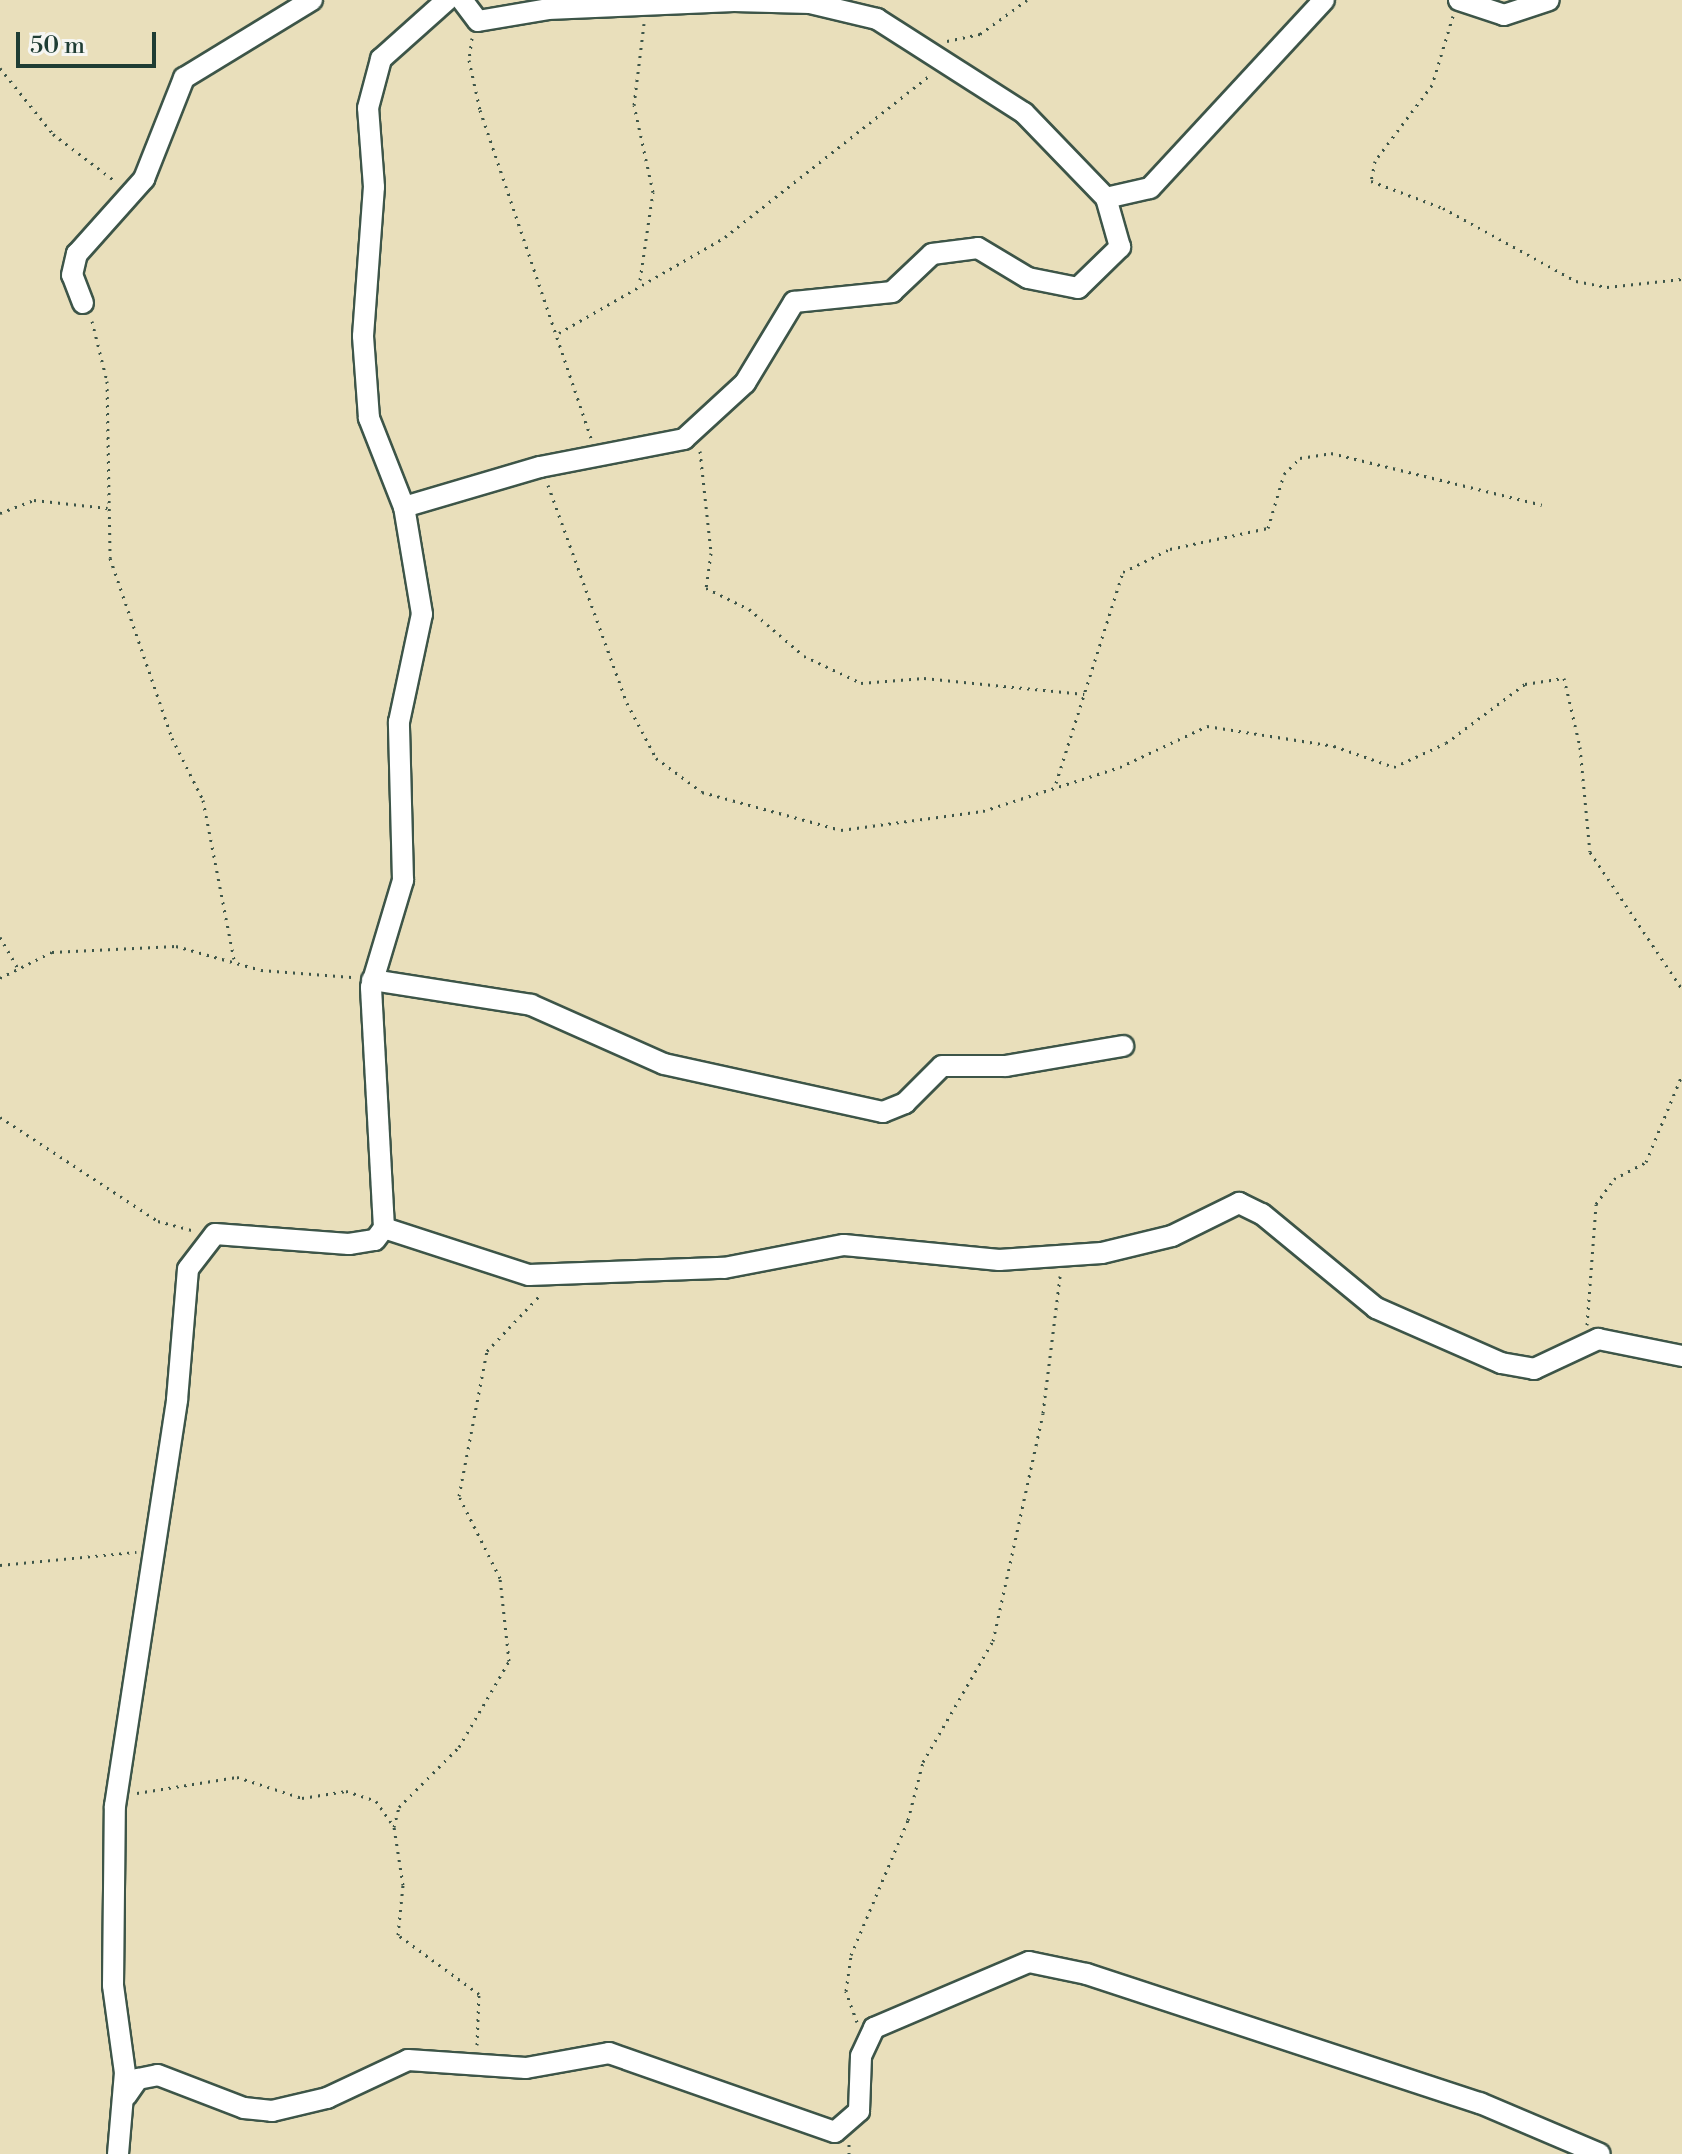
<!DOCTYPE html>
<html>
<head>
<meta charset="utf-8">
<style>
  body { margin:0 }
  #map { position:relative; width:1682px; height:2154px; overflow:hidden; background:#e9dfbb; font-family:"Libre Bodoni",serif }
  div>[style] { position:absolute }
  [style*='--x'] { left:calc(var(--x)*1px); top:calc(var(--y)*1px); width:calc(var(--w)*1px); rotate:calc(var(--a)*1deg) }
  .path>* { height:3px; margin-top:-1.5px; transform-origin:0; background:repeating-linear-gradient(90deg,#3d5548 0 2px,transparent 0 8px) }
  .roads { filter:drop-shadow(2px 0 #3d5548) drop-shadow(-2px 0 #3d5548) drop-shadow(0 2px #3d5548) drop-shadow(0 -2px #3d5548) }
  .minor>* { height:20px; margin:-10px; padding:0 10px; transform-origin:10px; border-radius:10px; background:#fff }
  span { translate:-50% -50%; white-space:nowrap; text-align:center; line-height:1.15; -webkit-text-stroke:7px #f6f6f2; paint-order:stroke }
  .scale { position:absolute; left:16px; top:32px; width:140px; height:36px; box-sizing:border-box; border:4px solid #1f3d34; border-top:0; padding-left:10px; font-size:24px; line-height:28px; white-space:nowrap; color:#1f3d34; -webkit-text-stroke:6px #f6f6f2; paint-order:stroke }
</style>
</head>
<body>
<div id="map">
  <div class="path">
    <div style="--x:1453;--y:16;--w:72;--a:106.9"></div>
    <div style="--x:1432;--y:85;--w:95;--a:126.9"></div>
    <div style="--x:1375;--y:161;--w:20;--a:101"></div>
    <div style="--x:1371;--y:181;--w:77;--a:20.6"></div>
    <div style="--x:1443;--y:208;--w:152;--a:28.8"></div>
    <div style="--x:1576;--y:281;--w:32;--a:11"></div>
    <div style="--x:1607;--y:287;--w:75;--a:-6.1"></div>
    <div style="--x:472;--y:38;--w:22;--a:98"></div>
    <div style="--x:469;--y:60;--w:51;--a:77.6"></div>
    <div style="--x:480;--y:110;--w:346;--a:71.3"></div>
    <div style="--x:947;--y:41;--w:34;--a:-12"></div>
    <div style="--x:980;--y:34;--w:58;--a:-35.9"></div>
    <div style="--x:0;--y:68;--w:85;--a:51.2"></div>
    <div style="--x:53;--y:134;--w:78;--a:37.2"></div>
    <div style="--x:640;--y:280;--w:89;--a:-81.6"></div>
    <div style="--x:653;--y:192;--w:89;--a:-102.3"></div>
    <div style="--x:634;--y:105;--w:82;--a:-83"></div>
    <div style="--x:92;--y:321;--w:62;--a:76"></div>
    <div style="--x:107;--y:381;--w:177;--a:89"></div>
    <div style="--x:110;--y:558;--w:190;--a:71"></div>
    <div style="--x:172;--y:738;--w:69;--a:63.4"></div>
    <div style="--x:203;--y:800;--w:162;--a:79"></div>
    <div style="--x:559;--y:333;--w:192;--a:-30"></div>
    <div style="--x:725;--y:237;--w:260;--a:-38.3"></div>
    <div style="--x:700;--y:451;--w:103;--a:83.8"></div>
    <div style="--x:711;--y:553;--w:35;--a:98"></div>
    <div style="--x:706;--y:588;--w:48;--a:26"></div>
    <div style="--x:749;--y:609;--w:72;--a:40.5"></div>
    <div style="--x:804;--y:656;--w:63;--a:25.3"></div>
    <div style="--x:861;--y:683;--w:63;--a:-4.5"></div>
    <div style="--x:924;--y:678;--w:161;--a:5.7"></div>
    <div style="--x:548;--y:485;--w:232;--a:70.1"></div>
    <div style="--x:627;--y:703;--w:62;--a:62.2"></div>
    <div style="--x:656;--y:758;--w:57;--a:36.5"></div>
    <div style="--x:702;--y:792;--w:144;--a:15.3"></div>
    <div style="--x:841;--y:830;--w:143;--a:-7.6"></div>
    <div style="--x:983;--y:811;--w:144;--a:-17.8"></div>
    <div style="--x:1120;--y:767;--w:96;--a:-25.2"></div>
    <div style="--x:1207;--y:726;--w:129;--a:8.9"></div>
    <div style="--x:1334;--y:746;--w:64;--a:19.3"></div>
    <div style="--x:1394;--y:767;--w:57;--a:-24.8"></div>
    <div style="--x:1446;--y:743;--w:99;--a:-36.8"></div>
    <div style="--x:1525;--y:684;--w:39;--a:-9"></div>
    <div style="--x:1564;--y:678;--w:71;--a:76.9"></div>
    <div style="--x:1580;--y:747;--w:105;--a:84.6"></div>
    <div style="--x:1590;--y:852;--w:165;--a:56.1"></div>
    <div style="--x:0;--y:513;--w:36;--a:-21"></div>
    <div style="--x:34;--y:500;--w:74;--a:6.2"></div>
    <div style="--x:1056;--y:783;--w:221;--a:-72.4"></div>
    <div style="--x:1123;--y:572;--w:52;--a:-26.1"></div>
    <div style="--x:1170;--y:549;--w:100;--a:-12.1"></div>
    <div style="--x:1268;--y:528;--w:56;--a:-73.5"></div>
    <div style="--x:1284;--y:474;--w:23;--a:-45"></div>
    <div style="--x:1300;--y:458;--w:31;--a:-9"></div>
    <div style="--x:1331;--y:453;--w:217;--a:13.8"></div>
    <div style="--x:0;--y:937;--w:36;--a:60"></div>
    <div style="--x:0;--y:978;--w:58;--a:-26.6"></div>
    <div style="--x:52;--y:952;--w:124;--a:-2.8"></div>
    <div style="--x:176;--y:946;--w:88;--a:15.8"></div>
    <div style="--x:261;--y:970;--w:91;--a:4.4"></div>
    <div style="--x:0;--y:1117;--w:189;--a:33.4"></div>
    <div style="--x:158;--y:1221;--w:38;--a:15"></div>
    <div style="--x:1587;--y:1325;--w:121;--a:-85.7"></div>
    <div style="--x:1596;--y:1204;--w:31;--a:-54"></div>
    <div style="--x:1614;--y:1179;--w:36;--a:-28"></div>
    <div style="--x:1646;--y:1162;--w:94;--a:-67.5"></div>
    <div style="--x:0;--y:1565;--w:137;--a:-5.5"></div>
    <div style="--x:137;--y:1793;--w:101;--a:-9.1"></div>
    <div style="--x:237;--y:1777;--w:68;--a:17.9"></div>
    <div style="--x:302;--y:1798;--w:45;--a:-9"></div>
    <div style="--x:346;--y:1791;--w:32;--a:18"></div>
    <div style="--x:376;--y:1801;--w:32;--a:55"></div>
    <div style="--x:857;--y:2022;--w:33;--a:-110"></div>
    <div style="--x:846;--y:1991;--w:36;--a:-82"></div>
    <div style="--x:851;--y:1955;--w:147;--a:-67.1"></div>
    <div style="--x:908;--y:1820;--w:60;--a:-75.5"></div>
    <div style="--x:923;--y:1762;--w:140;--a:-60"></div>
    <div style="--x:993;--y:1641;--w:233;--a:-77.6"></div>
    <div style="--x:1043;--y:1413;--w:138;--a:-82.9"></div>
    <div style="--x:477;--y:2045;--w:51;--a:-87.8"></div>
    <div style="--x:479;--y:1994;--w:100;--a:-143.9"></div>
    <div style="--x:398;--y:1935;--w:50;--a:-84.3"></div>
    <div style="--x:403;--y:1885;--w:59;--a:-98.8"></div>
    <div style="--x:394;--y:1827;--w:21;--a:-76"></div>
    <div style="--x:399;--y:1807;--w:85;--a:-45"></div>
    <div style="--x:459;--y:1747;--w:99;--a:-59.8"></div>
    <div style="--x:509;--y:1661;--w:83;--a:-96.2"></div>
    <div style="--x:500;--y:1578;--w:92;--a:-116.6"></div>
    <div style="--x:459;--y:1496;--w:148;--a:-79.1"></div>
    <div style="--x:487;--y:1351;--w:79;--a:-46.5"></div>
    <div style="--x:849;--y:2154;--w:10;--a:-90"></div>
  </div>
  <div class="roads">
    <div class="minor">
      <div style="--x:462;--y:0;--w:26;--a:53"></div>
      <div style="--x:478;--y:21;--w:71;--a:-9.7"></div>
      <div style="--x:548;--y:9;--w:186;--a:-2.5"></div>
      <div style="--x:734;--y:1;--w:76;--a:1.5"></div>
      <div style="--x:810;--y:3;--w:69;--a:13.4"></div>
      <div style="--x:877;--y:19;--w:174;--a:32.6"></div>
      <div style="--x:1024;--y:113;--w:118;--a:46"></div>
      <div style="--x:1106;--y:198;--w:45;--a:-12.8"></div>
      <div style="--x:1150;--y:188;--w:256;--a:-47.2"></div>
      <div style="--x:1459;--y:0;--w:47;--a:18.4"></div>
      <div style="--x:1504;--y:15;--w:47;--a:-18.4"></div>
      <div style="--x:83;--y:303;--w:30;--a:-111"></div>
      <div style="--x:72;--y:275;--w:22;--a:-77"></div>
      <div style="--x:77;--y:254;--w:101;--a:-48.2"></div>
      <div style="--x:144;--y:179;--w:109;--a:-68.4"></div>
      <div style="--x:184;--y:78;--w:150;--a:-31.4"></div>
      <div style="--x:404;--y:507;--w:142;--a:-16.4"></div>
      <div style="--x:540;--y:467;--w:147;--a:-11"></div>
      <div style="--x:684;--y:439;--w:83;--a:-42.6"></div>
      <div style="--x:745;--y:383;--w:95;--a:-58.8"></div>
      <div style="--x:794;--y:302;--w:99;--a:-5.8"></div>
      <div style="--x:892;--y:292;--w:55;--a:-43.5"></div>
      <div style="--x:932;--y:254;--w:46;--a:-7.4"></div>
      <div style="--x:978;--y:248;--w:58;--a:31"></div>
      <div style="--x:1028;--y:278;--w:51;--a:11.3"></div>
      <div style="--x:1078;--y:288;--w:59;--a:-44.3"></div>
      <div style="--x:1120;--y:247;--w:51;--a:-105.9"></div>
      <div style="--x:372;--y:980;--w:161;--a:8.9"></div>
      <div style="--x:531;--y:1005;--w:145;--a:23.9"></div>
      <div style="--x:664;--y:1064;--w:224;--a:12.4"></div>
      <div style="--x:883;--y:1112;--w:24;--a:-22"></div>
      <div style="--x:905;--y:1103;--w:52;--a:-45"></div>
      <div style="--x:942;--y:1066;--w:64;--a:0"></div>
      <div style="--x:1006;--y:1066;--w:119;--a:-9.7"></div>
      <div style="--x:384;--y:1228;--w:152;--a:18"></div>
      <div style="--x:529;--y:1275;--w:195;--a:-2.1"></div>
      <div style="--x:724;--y:1268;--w:122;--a:-10.9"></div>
      <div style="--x:844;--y:1245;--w:156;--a:5.5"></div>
      <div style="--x:999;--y:1260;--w:103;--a:-3.9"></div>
      <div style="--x:1102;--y:1253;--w:72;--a:-13.7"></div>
      <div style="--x:1172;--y:1236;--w:75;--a:-26.2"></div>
      <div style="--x:1239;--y:1203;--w:25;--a:26"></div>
      <div style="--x:1262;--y:1214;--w:148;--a:39.5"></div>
      <div style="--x:1376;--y:1308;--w:137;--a:23.7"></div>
      <div style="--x:1501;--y:1363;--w:34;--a:10"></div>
      <div style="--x:1534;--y:1369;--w:71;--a:-25.1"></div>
      <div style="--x:1598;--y:1339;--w:86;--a:11.4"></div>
      <div style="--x:126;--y:2096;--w:21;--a:-55"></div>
      <div style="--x:138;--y:2079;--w:20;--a:-11"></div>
      <div style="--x:158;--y:2075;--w:92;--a:21"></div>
      <div style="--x:244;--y:2108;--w:28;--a:6"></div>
      <div style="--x:272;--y:2111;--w:57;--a:-13.3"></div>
      <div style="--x:327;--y:2098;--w:89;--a:-25.1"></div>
      <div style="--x:408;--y:2060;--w:118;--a:3.9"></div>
      <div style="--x:526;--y:2068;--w:84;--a:-10.2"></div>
      <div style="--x:609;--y:2053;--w:239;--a:19.3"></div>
      <div style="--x:835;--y:2132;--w:32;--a:-41"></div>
      <div style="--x:859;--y:2111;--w:55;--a:-87.9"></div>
      <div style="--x:861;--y:2056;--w:31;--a:-65"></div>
      <div style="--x:874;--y:2028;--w:168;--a:-23.1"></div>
      <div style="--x:1029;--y:1962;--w:59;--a:11.7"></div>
      <div style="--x:1087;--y:1974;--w:414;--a:18.2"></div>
      <div style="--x:1480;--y:2103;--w:130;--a:23"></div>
      <div style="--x:118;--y:2154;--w:81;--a:-85.1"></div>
      <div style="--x:125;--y:2073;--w:89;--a:-97.8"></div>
      <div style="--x:113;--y:1985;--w:179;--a:-89.4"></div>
      <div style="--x:115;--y:1806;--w:411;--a:-81.3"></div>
      <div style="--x:177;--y:1400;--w:131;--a:-85.2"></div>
      <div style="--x:188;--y:1269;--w:44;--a:-52.4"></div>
      <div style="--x:215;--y:1234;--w:134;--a:4.3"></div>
      <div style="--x:349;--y:1244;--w:26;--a:-9"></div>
      <div style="--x:375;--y:1240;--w:15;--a:-53"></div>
      <div style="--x:384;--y:1228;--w:241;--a:-93.1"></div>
      <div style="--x:371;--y:987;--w:112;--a:-73.3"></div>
      <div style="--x:403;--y:880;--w:158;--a:-91.5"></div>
      <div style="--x:399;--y:722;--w:110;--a:-78"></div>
      <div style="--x:422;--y:614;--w:109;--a:-99.5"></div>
      <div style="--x:404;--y:507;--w:96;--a:-111.5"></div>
      <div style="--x:369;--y:418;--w:82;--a:-94.2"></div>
      <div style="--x:363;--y:336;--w:149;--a:-85.8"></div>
      <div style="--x:374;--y:187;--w:79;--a:-94.3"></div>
      <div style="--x:368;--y:108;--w:51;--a:-75.1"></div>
      <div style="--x:381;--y:59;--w:89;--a:-41.8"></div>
    </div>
  </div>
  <div class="scale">50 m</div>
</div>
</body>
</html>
